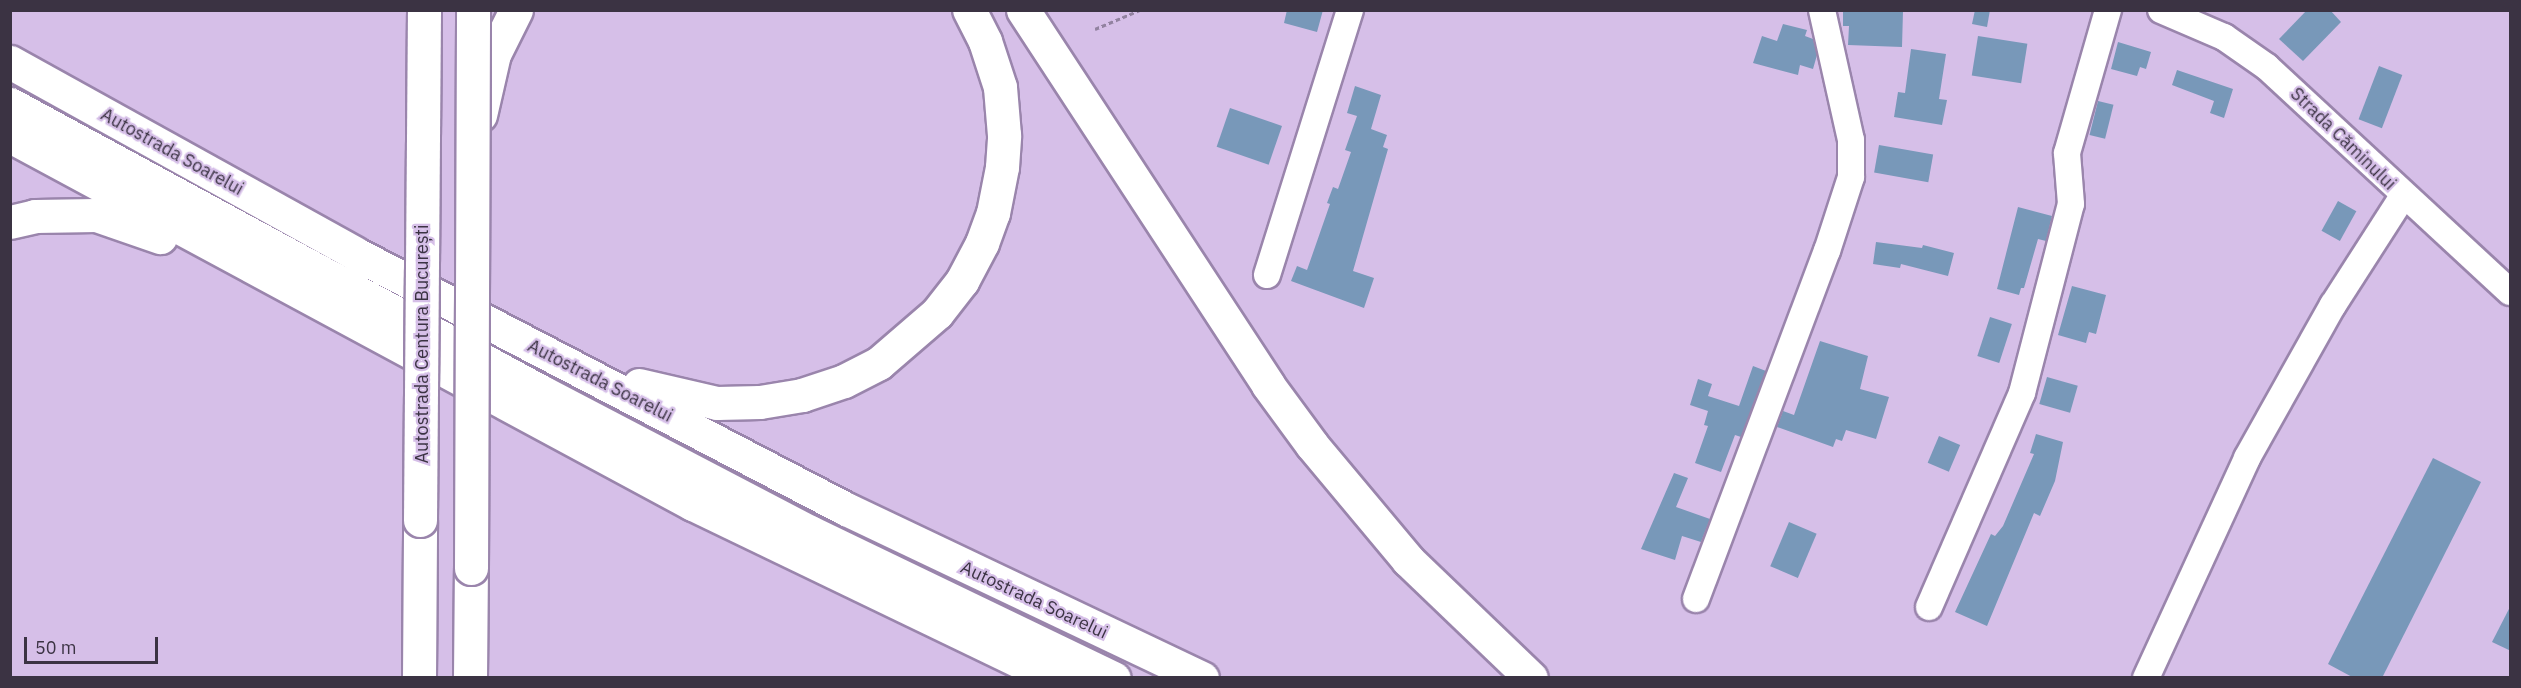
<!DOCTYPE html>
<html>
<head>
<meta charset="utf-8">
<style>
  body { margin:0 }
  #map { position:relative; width:2521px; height:688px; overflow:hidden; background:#d6bfe8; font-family:"IBM Plex Sans",sans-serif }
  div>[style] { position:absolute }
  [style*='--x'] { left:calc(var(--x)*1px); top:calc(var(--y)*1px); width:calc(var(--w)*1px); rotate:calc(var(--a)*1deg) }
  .building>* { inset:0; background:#7898b9; transform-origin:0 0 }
  .path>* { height:3px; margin-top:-1.5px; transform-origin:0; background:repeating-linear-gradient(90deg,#9282a0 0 4.5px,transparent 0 7.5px) }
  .roads { filter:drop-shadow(2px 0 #9a85ac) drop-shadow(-2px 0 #9a85ac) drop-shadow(0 2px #9a85ac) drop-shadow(0 -2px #9a85ac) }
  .minor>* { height:26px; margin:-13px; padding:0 13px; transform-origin:13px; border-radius:13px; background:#fff }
  .highway>* { height:33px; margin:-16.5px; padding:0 16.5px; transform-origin:16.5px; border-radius:16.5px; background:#fff }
  .bridges { filter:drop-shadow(2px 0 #9a85ac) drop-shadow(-2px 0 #9a85ac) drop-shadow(0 2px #9a85ac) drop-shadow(0 -2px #9a85ac) }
  .highway-bridge>* { height:33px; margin:-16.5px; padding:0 16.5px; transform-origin:16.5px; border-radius:16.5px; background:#fff }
  span { translate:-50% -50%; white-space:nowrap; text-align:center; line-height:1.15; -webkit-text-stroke:4.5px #d6bfe8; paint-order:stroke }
  .street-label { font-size:18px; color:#3b3343 }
  .frame { position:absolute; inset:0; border:12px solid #3b3343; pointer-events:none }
  .scale { position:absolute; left:24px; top:637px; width:134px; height:27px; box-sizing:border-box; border:3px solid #3b3343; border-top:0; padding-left:8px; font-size:18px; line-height:21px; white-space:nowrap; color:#3b3343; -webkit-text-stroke:4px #d6bfe8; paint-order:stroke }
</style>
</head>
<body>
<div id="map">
  <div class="building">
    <div style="clip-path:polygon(1287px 10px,1323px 10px,1317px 32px,1284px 23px)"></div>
    <div style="clip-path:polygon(1843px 10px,1903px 11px,1902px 47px,1848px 45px,1849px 26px,1843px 26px)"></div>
    <div style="clip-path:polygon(1975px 10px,1990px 10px,1987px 27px,1972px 24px)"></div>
    <div style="clip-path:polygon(2307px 10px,2330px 10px,2341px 22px,2303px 61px,2279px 39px)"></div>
    <div style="clip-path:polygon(1783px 24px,1807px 30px,1805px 36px,1813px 39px,1817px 55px,1813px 69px,1800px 65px,1798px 75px,1753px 63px,1762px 36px,1777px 41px)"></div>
    <div style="left:1978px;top:36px;width:50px;height:40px;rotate:9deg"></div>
    <div style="clip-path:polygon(2118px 42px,2151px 52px,2146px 69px,2140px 67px,2137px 76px,2111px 69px)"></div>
    <div style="clip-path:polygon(1911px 49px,1946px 54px,1939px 99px,1947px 100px,1942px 125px,1894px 117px,1898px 92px,1905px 93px)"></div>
    <div style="left:2379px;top:66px;width:25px;height:57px;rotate:21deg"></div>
    <div style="clip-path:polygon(2177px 70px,2233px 89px,2224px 118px,2210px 113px,2214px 101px,2172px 85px)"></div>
    <div style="clip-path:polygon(1355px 86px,1381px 95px,1371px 129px,1387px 135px,1383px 147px,1388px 149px,1353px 271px,1374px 278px,1364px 308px,1291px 281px,1297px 266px,1307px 270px,1330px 204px,1327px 203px,1333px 187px,1338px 189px,1351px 152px,1345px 150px,1357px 116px,1347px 113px)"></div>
    <div style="left:2098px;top:101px;width:16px;height:35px;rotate:14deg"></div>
    <div style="left:1230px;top:108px;width:55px;height:41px;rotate:19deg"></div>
    <div style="left:1879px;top:145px;width:55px;height:28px;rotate:10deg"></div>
    <div style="left:2338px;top:201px;width:21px;height:34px;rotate:29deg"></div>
    <div style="clip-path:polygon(2018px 207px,2052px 216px,2046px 241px,2038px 239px,2024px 288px,2021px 288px,2019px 295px,1997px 289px)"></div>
    <div style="clip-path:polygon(1876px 242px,1922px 248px,1923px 245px,1954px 253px,1948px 276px,1901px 264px,1900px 268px,1873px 264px)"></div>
    <div style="clip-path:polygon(2072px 286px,2106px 295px,2096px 334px,2089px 332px,2086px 343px,2058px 335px)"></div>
    <div style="left:1990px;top:317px;width:23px;height:41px;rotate:18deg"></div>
    <div style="clip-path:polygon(1820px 341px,1868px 356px,1860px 389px,1889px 397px,1876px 439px,1846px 430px,1842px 441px,1836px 439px,1833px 447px,1777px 427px,1783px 411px,1794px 415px)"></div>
    <div style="clip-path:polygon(1753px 366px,1766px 371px,1741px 437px,1735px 435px,1721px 472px,1695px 463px,1708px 426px,1704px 425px,1708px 411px,1690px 405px,1698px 379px,1712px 384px,1708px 396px,1739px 406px)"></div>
    <div style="left:2047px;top:377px;width:32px;height:28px;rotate:16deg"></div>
    <div style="clip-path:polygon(2036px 434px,2063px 442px,2055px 481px,2040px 516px,2034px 513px,1987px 626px,1955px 612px,1991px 534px,1995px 536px,2003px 526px,2034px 454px,2030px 453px)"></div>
    <div style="left:1939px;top:436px;width:23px;height:29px;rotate:23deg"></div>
    <div style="clip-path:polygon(2433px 458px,2481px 482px,2382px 678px,2354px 678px,2328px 664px)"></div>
    <div style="clip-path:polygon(1674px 473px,1688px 478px,1676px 507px,1710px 519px,1701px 542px,1682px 536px,1675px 560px,1641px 549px)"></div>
    <div style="left:1789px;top:522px;width:30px;height:48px;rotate:23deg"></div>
    <div style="clip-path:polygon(2511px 605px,2511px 651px,2492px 642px)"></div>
  </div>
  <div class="path">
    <div style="--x:1095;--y:29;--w:49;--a:-22.9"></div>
  </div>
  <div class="roads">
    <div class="minor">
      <div style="--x:2161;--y:10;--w:69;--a:23.2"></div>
      <div style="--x:2224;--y:37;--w:52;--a:34.9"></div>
      <div style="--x:2267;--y:67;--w:331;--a:42.8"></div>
      <div style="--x:1267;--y:275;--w:278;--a:-72.6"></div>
      <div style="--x:1696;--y:599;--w:372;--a:-69.4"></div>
      <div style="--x:1827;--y:251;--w:78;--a:-72"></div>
      <div style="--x:1851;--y:177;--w:37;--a:-90"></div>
      <div style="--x:1851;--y:140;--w:133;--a:-102.6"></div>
      <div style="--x:1929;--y:607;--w:233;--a:-66.5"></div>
      <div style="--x:2022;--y:393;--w:195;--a:-75.5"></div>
      <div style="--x:2071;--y:204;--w:51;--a:-94.5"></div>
      <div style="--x:2067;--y:153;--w:149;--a:-74"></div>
      <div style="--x:2146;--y:678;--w:242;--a:-65.3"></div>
      <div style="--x:2247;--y:458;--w:176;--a:-60.7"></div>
      <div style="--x:2333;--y:305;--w:130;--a:-57.3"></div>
    </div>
    <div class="highway">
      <div style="--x:1023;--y:10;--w:448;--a:56.8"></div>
      <div style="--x:1268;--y:385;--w:74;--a:53.7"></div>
      <div style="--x:1312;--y:445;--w:150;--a:50.1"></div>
      <div style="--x:1408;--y:560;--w:170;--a:43.8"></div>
      <div style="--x:10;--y:62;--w:393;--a:29"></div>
      <div style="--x:354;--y:253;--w:555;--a:27.49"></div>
      <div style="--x:846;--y:509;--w:394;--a:25.4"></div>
      <div style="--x:10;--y:104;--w:605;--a:28.43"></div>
      <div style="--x:542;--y:392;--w:302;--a:27.6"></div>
      <div style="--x:810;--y:532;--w:337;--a:25.7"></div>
      <div style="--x:480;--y:115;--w:63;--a:-77.1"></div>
      <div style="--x:494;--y:54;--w:49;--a:-63.4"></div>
      <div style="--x:10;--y:136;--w:776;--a:28.32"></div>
      <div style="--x:693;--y:504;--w:401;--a:25.7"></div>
      <div style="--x:10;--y:222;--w:26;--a:-13"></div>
      <div style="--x:35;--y:216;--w:61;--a:-0.9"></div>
      <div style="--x:96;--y:215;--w:68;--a:19"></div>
      <div style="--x:639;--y:385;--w:80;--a:13"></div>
      <div style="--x:717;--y:403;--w:43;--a:-1.3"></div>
      <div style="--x:760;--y:402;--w:43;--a:-9.5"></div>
      <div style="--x:802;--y:395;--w:44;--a:-18.4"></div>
      <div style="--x:844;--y:381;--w:39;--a:-27"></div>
      <div style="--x:879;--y:363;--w:77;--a:-40.8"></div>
      <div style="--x:937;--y:313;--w:41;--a:-52"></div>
      <div style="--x:962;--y:281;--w:43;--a:-62.2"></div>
      <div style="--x:982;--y:243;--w:32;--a:-70"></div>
      <div style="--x:993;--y:213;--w:47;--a:-78.9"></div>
      <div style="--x:1002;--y:167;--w:32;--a:-86"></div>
      <div style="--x:1004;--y:135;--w:48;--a:-94.8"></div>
      <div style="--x:1000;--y:87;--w:48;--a:-108.1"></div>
      <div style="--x:985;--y:41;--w:35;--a:-117"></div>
      <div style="--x:419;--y:678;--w:158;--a:-89.6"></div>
      <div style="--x:470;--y:678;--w:110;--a:-89.5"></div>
    </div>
  </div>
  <div class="bridges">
    <div class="highway-bridge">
      <div style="--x:420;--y:520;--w:510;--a:-89.55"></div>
      <div style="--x:471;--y:568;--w:558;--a:-89.79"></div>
    </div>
  </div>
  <div class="street-label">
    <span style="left:2343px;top:139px;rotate:44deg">Strada Căminului</span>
    <span style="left:172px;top:152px;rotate:29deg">Autostrada Soarelui</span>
    <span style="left:422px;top:344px;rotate:-90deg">Autostrada Centura București</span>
    <span style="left:600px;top:381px;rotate:27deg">Autostrada Soarelui</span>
    <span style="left:1034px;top:600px;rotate:25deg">Autostrada Soarelui</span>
  </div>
  <div class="frame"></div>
  <div class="scale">50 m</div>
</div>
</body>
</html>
